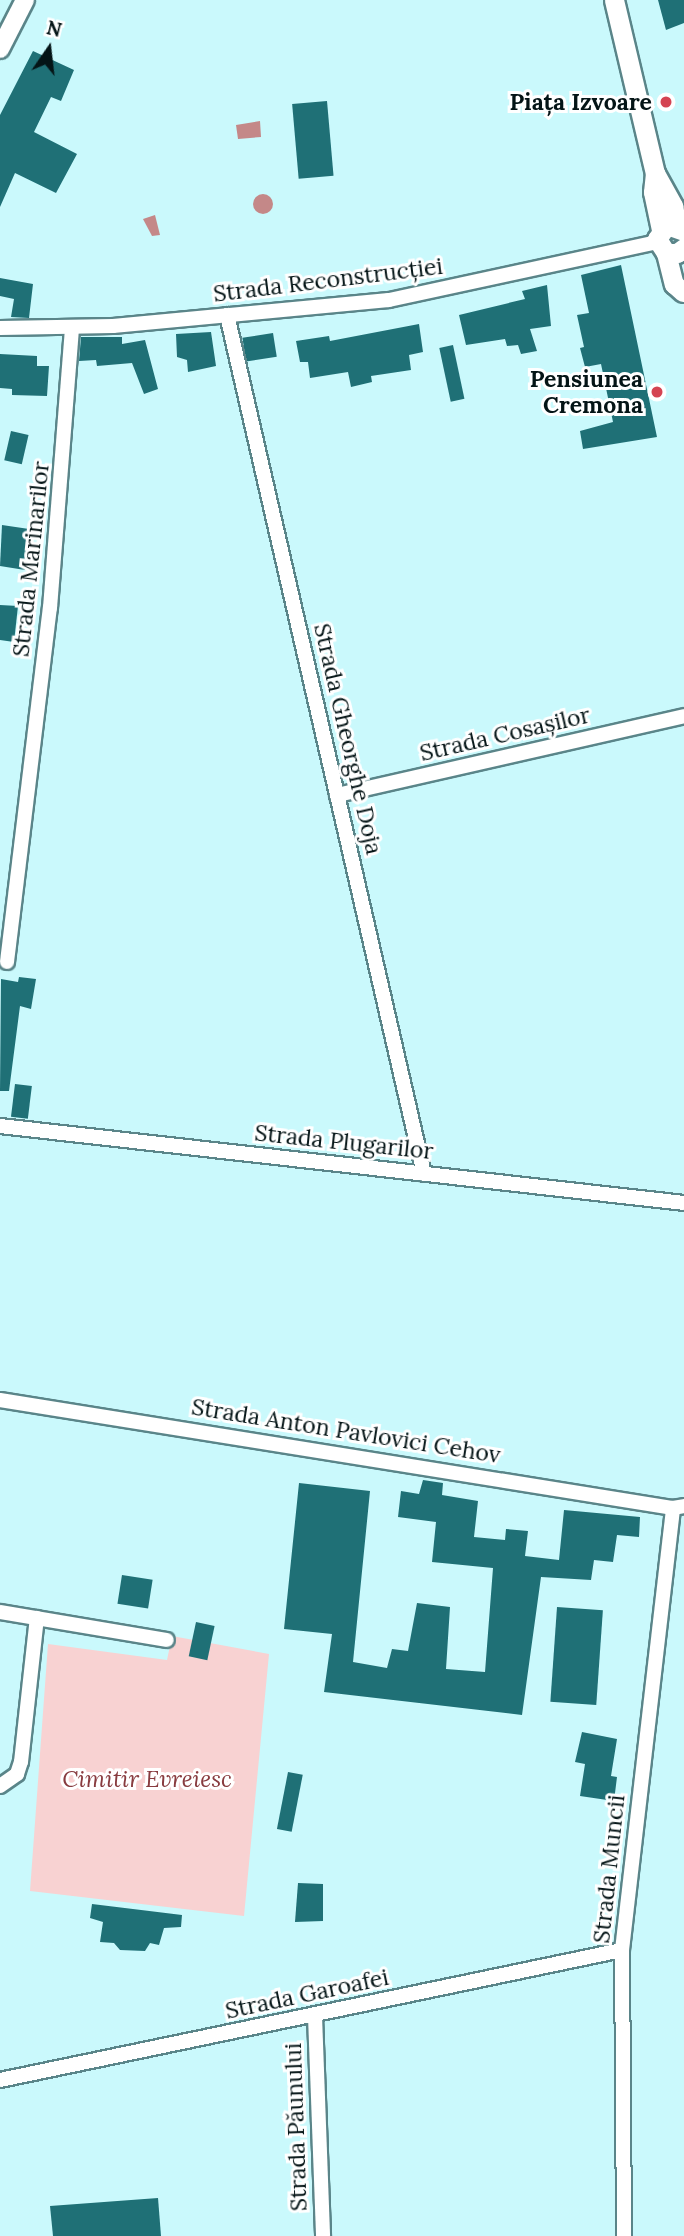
<!DOCTYPE html>
<html>
<head>
<meta charset="utf-8">
<style>
  body { margin:0 }
  #map { position:relative; width:684px; height:2236px; overflow:hidden; background:#caf9fc; font-family:Lora,serif }
  div>[style] { position:absolute }
  [style*='--x'] { left:calc(var(--x)*1px); top:calc(var(--y)*1px); width:calc(var(--w)*1px); rotate:calc(var(--a)*1deg) }
  .green>* { inset:0; background:#f8d2d2 }
  .water>* { inset:0; background:#c48888 }
  .round { border-radius:50% }
  .building>* { inset:0; background:#1f7076; transform-origin:0 0 }
  .roads { filter:drop-shadow(2px 0 #5a8589) drop-shadow(-2px 0 #5a8589) drop-shadow(0 2px #5a8589) drop-shadow(0 -2px #5a8589) }
  .minor>* { height:14px; margin:-7px; padding:0 7px; transform-origin:7px; border-radius:7px; background:#fff }
  .tertiary>* { height:18px; margin:-9px; padding:0 9px; transform-origin:9px; border-radius:9px; background:#fff }
  .secondary>* { height:19px; margin:-9.5px; padding:0 9.5px; transform-origin:9.5px; border-radius:9.5px; background:#fff }
  .dots>* { width:19px; height:19px; translate:-50% -50%; box-sizing:border-box; border:4px solid #fff; border-radius:50% }
  span { translate:-50% -50%; white-space:nowrap; text-align:center; line-height:1.15; -webkit-text-stroke:6px #fff; paint-order:stroke }
  .poi-label { font-size:23px; color:#041416; font-weight:700 }
  .right { translate:-100% -50%; text-align:right }
  .street-label { font-size:23px; color:#041416 }
  .park-label { font-size:23px; color:#883b3f; font-style:italic }
  .north { position:absolute; left:14px; top:14px; width:70px; height:70px; -webkit-text-stroke:5px #fff; paint-order:stroke; rotate:14deg; font-size:19px; font-weight:700; line-height:28px; text-align:center; color:#041416 }
  .north::after { content:''; display:block; margin:auto; width:24px; height:32px; background:#041416; clip-path:polygon(50% 0,100% 100%,50% 72%,0 100%) }
</style>
</head>
<body>
<div id="map">
  <div class="green">
    <div style="clip-path:polygon(172px 1636px,269px 1654px,244px 1916px,30px 1891px,48px 1644px,167px 1660px)"></div>
  </div>
  <div class="water">
    <div style="clip-path:polygon(260px 121px,261px 137px,238px 139px,236px 125px)"></div>
    <div class="round" style="left:253px;top:194px;width:20px;height:20px"></div>
    <div style="clip-path:polygon(155px 215px,160px 235px,152px 236px,143px 219px)"></div>
  </div>
  <div class="building">
    <div style="clip-path:polygon(658px 0,684px 0,684px 23px,666px 30px)"></div>
    <div style="clip-path:polygon(33px 51px,74px 70px,61px 101px,51px 97px,34px 132px,77px 154px,56px 193px,15px 173px,0 207px,0 115px)"></div>
    <div style="left:327px;top:101px;width:75px;height:35px;rotate:85deg"></div>
    <div style="clip-path:polygon(621px 265px,657px 437px,583px 449px,580px 431px,613px 422px,601px 364px,585px 367px,580px 348px,584px 347px,577px 315px,589px 313px,581px 275px)"></div>
    <div style="clip-path:polygon(0 278px,33px 284px,29px 318px,11px 317px,14px 299px,0 296px)"></div>
    <div style="clip-path:polygon(547px 285px,551px 326px,530px 329px,537px 351px,521px 354px,518px 345px,507px 346px,505px 339px,466px 345px,459px 315px,525px 299px,522px 291px)"></div>
    <div style="clip-path:polygon(419px 324px,423px 352px,409px 355px,411px 370px,371px 376px,372px 382px,351px 387px,348px 372px,310px 378px,308px 362px,300px 362px,296px 341px,329px 336px,330px 341px)"></div>
    <div style="clip-path:polygon(211px 332px,216px 366px,188px 372px,187px 360px,177px 357px,176px 334px)"></div>
    <div style="left:273px;top:333px;width:24px;height:31px;rotate:81deg"></div>
    <div style="clip-path:polygon(81px 337px,122px 337px,122px 344px,145px 340px,158px 389px,144px 394px,132px 363px,97px 366px,96px 360px,79px 361px)"></div>
    <div style="left:453px;top:345px;width:55px;height:14px;rotate:78deg"></div>
    <div style="clip-path:polygon(0 354px,37px 356px,37px 366px,49px 366px,47px 396px,12px 395px,12px 389px,0 388px)"></div>
    <div style="left:11px;top:431px;width:18px;height:30px;rotate:13deg"></div>
    <div style="clip-path:polygon(2px 525px,29px 529px,25px 570px,0 566px)"></div>
    <div style="clip-path:polygon(0 605px,18px 606px,14px 642px,0 640px)"></div>
    <div style="clip-path:polygon(19px 977px,36px 979px,31px 1009px,20px 1006px,9px 1091px,0 1091px,1px 979px,18px 982px)"></div>
    <div style="left:15px;top:1084px;width:17px;height:33px;rotate:7deg"></div>
    <div style="clip-path:polygon(423px 1480px,443px 1483px,442px 1495px,478px 1501px,474px 1537px,505px 1540px,506px 1529px,528px 1531px,525px 1556px,559px 1560px,564px 1510px,640px 1517px,639px 1537px,617px 1535px,613px 1562px,594px 1560px,591px 1580px,541px 1577px,522px 1715px,324px 1692px,332px 1634px,284px 1629px,299px 1483px,370px 1491px,353px 1662px,387px 1668px,392px 1649px,408px 1651px,417px 1603px,450px 1607px,446px 1669px,485px 1672px,493px 1568px,432px 1562px,436px 1522px,398px 1517px,401px 1491px,419px 1494px)"></div>
    <div style="left:122px;top:1575px;width:31px;height:29px;rotate:9deg"></div>
    <div style="left:557px;top:1607px;width:46px;height:95px;rotate:4deg"></div>
    <div style="left:196px;top:1622px;width:19px;height:35px;rotate:12deg"></div>
    <div style="clip-path:polygon(582px 1732px,617px 1739px,611px 1776px,617px 1777px,614px 1801px,580px 1796px,585px 1764px,575px 1762px)"></div>
    <div style="left:288px;top:1772px;width:15px;height:58px;rotate:11deg"></div>
    <div style="clip-path:polygon(298px 1883px,323px 1884px,323px 1921px,295px 1922px)"></div>
    <div style="clip-path:polygon(92px 1904px,182px 1915px,181px 1927px,164px 1928px,159px 1945px,150px 1943px,145px 1951px,120px 1950px,114px 1943px,100px 1942px,103px 1922px,90px 1918px)"></div>
    <div style="clip-path:polygon(158px 2198px,161px 2236px,53px 2236px,50px 2206px)"></div>
  </div>
  <div class="roads">
    <div class="minor">
      <div style="--x:227;--y:315;--w:881;--a:77.08"></div>
      <div style="--x:0;--y:328;--w:113;--a:-1"></div>
      <div style="--x:113;--y:326;--w:277;--a:-5.4"></div>
      <div style="--x:389;--y:300;--w:274;--a:-12.2"></div>
      <div style="--x:337;--y:795;--w:356;--a:-12.8"></div>
      <div style="--x:7;--y:962;--w:357;--a:-83.1"></div>
      <div style="--x:50;--y:608;--w:281;--a:-85.5"></div>
      <div style="--x:0;--y:1126;--w:688;--a:6.42"></div>
      <div style="--x:0;--y:1400;--w:682;--a:9.12"></div>
      <div style="--x:673;--y:1508;--w:11;--a:-10"></div>
      <div style="--x:0;--y:1612;--w:169;--a:9.5"></div>
      <div style="--x:0;--y:1786;--w:21;--a:-35"></div>
      <div style="--x:17;--y:1774;--w:13;--a:-72"></div>
      <div style="--x:21;--y:1762;--w:145;--a:-83.7"></div>
      <div style="--x:315;--y:2016;--w:220;--a:87.9"></div>
      <div style="--x:0;--y:2080;--w:635;--a:-11.81"></div>
      <div style="--x:624;--y:2236;--w:286;--a:-90.4"></div>
      <div style="--x:622;--y:1950;--w:445;--a:-83.4"></div>
    </div>
    <div class="tertiary">
      <div style="--x:0;--y:49;--w:55;--a:-63"></div>
    </div>
    <div class="secondary">
      <div style="--x:614;--y:0;--w:178;--a:76.7"></div>
      <div style="--x:655;--y:173;--w:38;--a:61"></div>
      <div style="--x:673;--y:206;--w:19;--a:78"></div>
      <div style="--x:655;--y:173;--w:19;--a:96"></div>
      <div style="--x:653;--y:192;--w:38;--a:78"></div>
      <div style="--x:684;--y:231;--w:18;--a:-161"></div>
      <div style="--x:667;--y:225;--w:17;--a:126"></div>
      <div style="--x:657;--y:239;--w:17;--a:57"></div>
      <div style="--x:666;--y:253;--w:11;--a:0"></div>
      <div style="--x:677;--y:253;--w:9;--a:-36"></div>
      <div style="--x:666;--y:253;--w:32;--a:76"></div>
      <div style="--x:674;--y:284;--w:12;--a:42"></div>
    </div>
  </div>
  <div class="dots">
    <div style="left:666px;top:102px;background:#d44452"></div>
    <div style="left:657px;top:392px;background:#d44452"></div>
  </div>
  <div class="poi-label">
    <span class="right" style="left:652px;top:102px">Piața Izvoare</span>
    <span class="right" style="left:643px;top:392px">Pensiunea<br>Cremona</span>
  </div>
  <div class="street-label">
    <span style="left:328px;top:280px;rotate:-7deg">Strada Reconstrucției</span>
    <span style="left:31px;top:559px;rotate:-84deg">Strada Marinarilor</span>
    <span style="left:505px;top:734px;rotate:-13deg">Strada Cosașilor</span>
    <span style="left:348px;top:739px;rotate:77deg">Strada Gheorghe Doja</span>
    <span style="left:344px;top:1142px;rotate:6deg">Strada Plugarilor</span>
    <span style="left:346px;top:1431px;rotate:9deg">Strada Anton Pavlovici Cehov</span>
    <span style="left:609px;top:1869px;rotate:-84deg">Strada Muncii</span>
    <span style="left:307px;top:1994px;rotate:-12deg">Strada Garoafei</span>
    <span style="left:296px;top:2127px;rotate:-92deg">Strada Păunului</span>
  </div>
  <div class="park-label">
    <span style="left:147px;top:1779px">Cimitir Evreiesc</span>
  </div>
  <div class="north">N</div>
</div>
</body>
</html>
